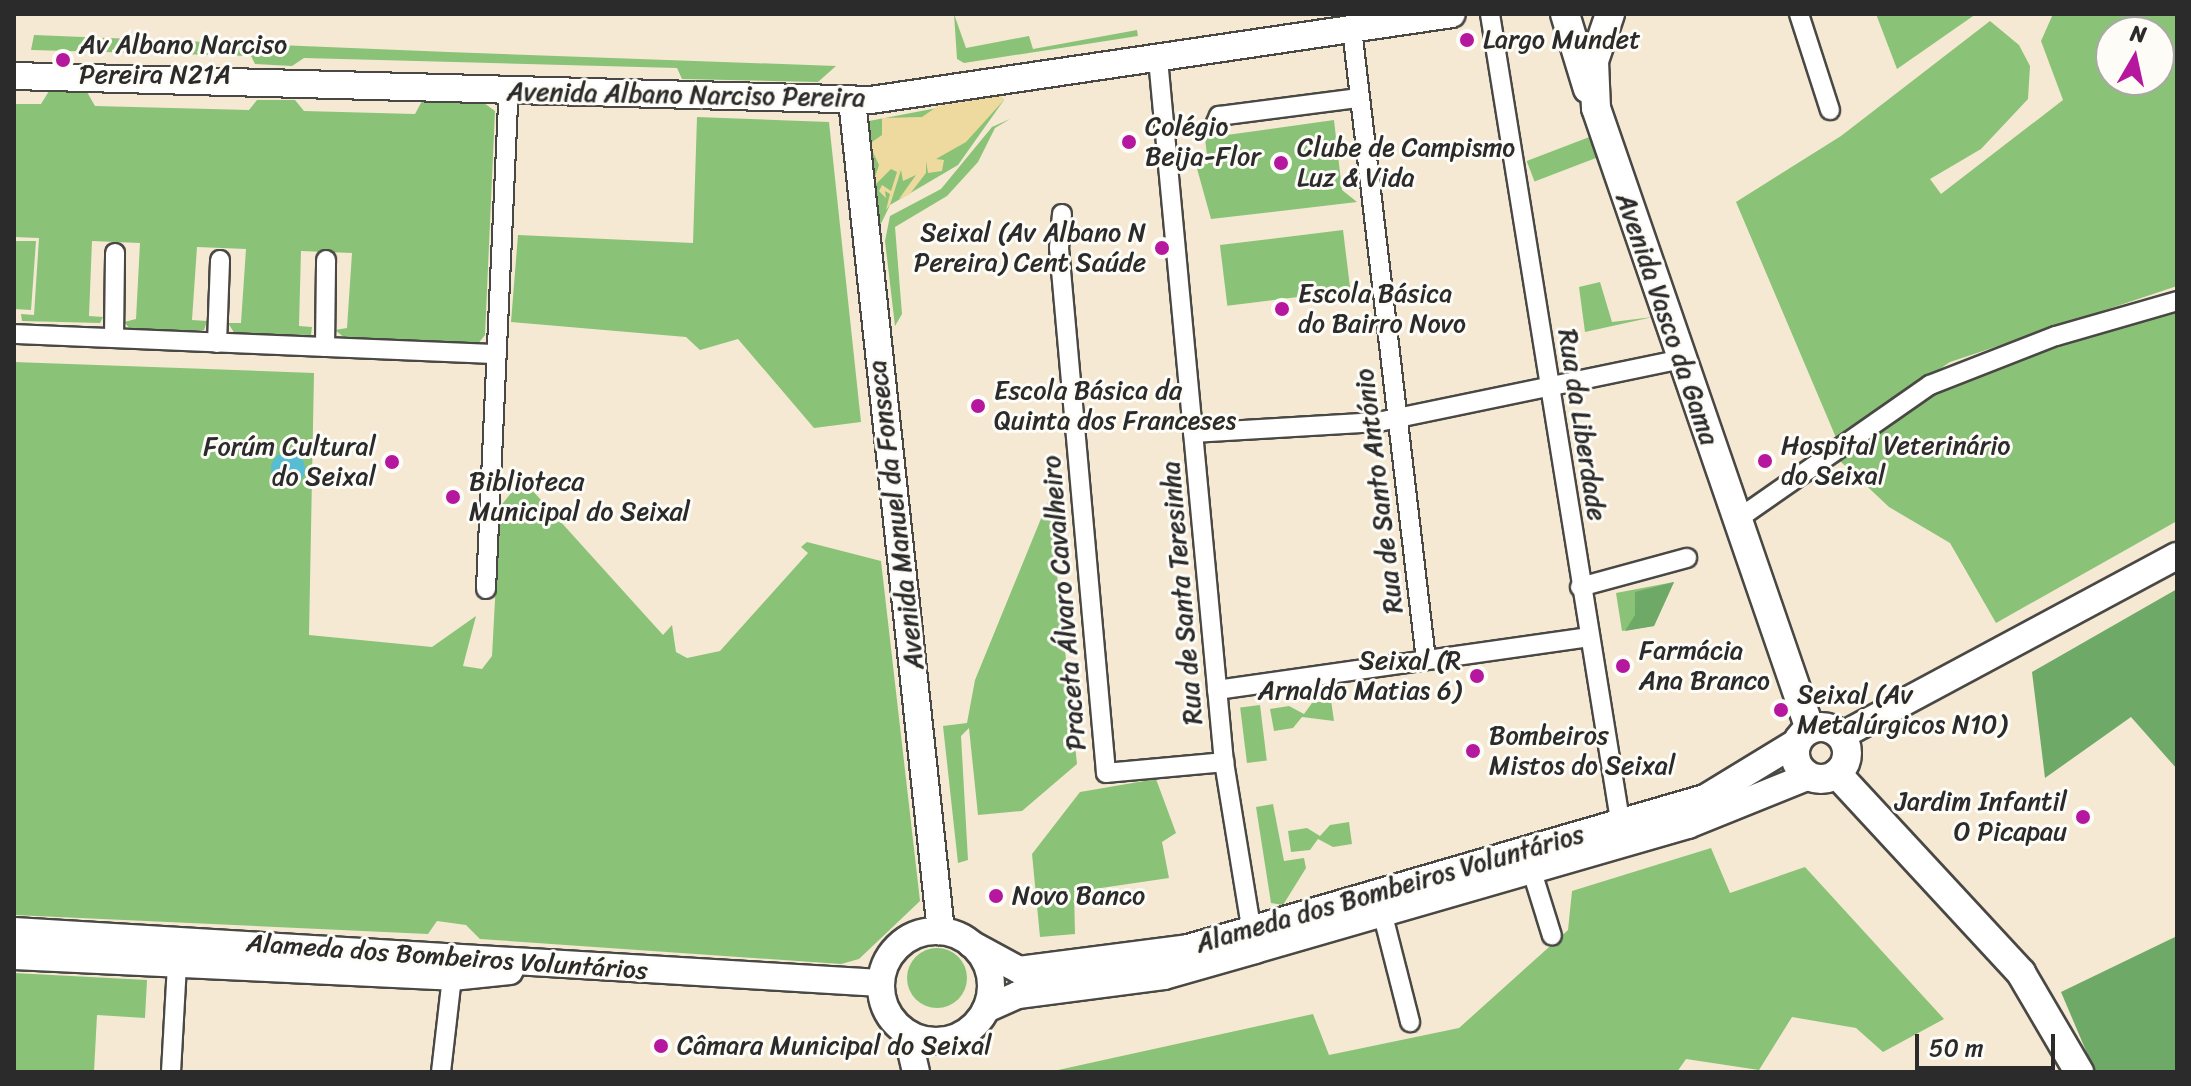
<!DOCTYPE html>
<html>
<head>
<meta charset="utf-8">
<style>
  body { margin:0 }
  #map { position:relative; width:2191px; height:1086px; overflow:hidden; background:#f5e9d3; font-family:Sriracha,sans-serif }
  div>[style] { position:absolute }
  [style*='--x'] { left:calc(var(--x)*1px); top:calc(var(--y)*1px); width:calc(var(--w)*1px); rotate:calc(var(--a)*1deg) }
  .green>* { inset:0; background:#8ac377; transform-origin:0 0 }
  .round { border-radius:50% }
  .forest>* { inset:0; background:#6fa968 }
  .sand>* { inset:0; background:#eeda9e }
  .water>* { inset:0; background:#56bdd3 }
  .roads { filter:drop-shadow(2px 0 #494844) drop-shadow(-2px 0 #494844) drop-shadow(0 2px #494844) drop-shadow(0 -2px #494844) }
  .street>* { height:18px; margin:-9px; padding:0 9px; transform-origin:9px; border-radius:9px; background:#fff }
  .secondary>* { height:26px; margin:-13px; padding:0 13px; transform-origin:13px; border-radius:13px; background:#fff }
  .secondary>.ring { margin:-13px; padding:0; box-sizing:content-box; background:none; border:26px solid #fff; border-radius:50% }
  .primary>* { height:28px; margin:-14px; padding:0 14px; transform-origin:14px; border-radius:14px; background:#fff }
  .primary>.ring { margin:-14px; padding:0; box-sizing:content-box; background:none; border:28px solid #fff; border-radius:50% }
  .dots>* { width:22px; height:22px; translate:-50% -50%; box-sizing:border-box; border:4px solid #fdfcf7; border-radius:50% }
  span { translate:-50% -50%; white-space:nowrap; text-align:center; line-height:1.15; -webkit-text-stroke:6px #fdfcf7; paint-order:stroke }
  .poi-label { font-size:26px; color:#2b2b2b }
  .left { translate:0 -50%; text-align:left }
  .right { translate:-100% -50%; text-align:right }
  .street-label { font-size:26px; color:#2b2b2b }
  .frame { position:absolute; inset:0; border:16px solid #2b2b2b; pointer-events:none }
  .north { position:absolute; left:2095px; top:16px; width:80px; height:80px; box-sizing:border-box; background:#fdfcf7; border:2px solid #a9a8a5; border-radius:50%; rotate:9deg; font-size:22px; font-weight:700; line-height:32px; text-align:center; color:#2b2b2b }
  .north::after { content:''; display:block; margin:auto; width:28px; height:36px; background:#b5179e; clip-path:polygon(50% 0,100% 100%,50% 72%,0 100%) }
  .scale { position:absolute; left:1915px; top:1034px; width:140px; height:36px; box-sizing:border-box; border:4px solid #2b2b2b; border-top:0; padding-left:10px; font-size:24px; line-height:28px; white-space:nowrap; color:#2b2b2b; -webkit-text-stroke:6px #fdfcf7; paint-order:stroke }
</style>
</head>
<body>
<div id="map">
  <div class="green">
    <div style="clip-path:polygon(954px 14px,966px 48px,1029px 36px,1033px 49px,1137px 30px,1138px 36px,964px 63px,957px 59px)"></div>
    <div style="clip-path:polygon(1876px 14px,1976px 14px,1897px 69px)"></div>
    <div style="clip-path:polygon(evenodd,2053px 14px,2177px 14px,2177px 286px,1950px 362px,1837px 440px,1736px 202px,1841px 136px,1990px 21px,2019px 45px,2030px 66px,2028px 99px,1981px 149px,1930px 179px,1941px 194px,2063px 100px,2041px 41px,2053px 14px,2111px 32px,2159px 32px,2159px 80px,2111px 80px,2111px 32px)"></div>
    <div style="clip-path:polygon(34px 35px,448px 52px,836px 66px,818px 82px,682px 79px,677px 68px,304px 58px,292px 66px,255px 64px,251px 56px,31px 50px)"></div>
    <div style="clip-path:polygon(49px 91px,87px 92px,95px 106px,249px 110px,257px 100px,295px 100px,304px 111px,415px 114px,422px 101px,484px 103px,495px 111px,485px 335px,477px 345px,346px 339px,335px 330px,347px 328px,352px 253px,301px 251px,299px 326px,312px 327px,311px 335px,235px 334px,228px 323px,241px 323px,246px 249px,197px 247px,192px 320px,207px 321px,204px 330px,132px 331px,124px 322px,136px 319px,140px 243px,92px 241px,89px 316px,103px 317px,100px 323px,22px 321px,21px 314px,34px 315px,39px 238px,14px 237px,14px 104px,41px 104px)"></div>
    <div style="clip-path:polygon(1000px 96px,1004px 100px,958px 165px,890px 205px,876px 234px,869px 121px)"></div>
    <div style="clip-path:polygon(697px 117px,829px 122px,861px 422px,814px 428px,738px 339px,700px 350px,686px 337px,511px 322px,518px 235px,693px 243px)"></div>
    <div style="clip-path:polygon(1010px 119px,995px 128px,978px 162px,947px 196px,895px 227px,902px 314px,895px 326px,885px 241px,890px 216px,941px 189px,992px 127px)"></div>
    <div style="clip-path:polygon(1334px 120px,1342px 190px,1357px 202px,1211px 219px,1196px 165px,1208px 164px,1205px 138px)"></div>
    <div style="left:1592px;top:136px;width:22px;height:70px;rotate:69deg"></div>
    <div style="left:1343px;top:230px;width:61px;height:124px;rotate:83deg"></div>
    <div style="clip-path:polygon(14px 241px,36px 241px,31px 310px,14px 309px)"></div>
    <div style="clip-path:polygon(1600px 282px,1612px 322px,1653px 317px,1585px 332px,1579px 287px)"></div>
    <div style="clip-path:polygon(2177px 308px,2177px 521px,1996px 623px,1950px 543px,1889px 507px,1840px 461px,1913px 403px,1986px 366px)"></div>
    <div style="clip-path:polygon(14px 362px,314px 373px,309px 635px,432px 647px,476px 616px,463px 666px,482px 669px,492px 656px,500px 507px,522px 479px,663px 635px,672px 625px,676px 652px,687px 658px,720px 651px,808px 553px,801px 547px,807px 542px,881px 561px,920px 901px,859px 959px,841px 964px,480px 939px,466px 925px,437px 921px,428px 934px,14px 915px)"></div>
    <div style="clip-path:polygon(1049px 499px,1077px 764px,1022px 811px,978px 815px,969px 728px,961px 736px,968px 860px,958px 863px,943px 726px,967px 723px,975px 680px)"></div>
    <div style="clip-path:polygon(1674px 582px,1654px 626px,1622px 631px,1616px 593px)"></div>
    <div style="clip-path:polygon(1331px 700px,1334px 721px,1302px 717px,1293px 728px,1274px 731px,1270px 709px,1289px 706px,1304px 714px,1312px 703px)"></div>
    <div style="left:1260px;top:705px;width:56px;height:20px;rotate:83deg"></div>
    <div style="clip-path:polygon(1156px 779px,1176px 833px,1162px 842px,1169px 878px,1074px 892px,1075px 934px,1040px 937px,1032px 854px,1080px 792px)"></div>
    <div style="clip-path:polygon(1273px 804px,1284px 861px,1304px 858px,1306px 868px,1283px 905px,1271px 903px,1256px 807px)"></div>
    <div style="clip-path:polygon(1349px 822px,1352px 844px,1333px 847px,1318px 839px,1310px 850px,1291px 852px,1288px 831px,1307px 828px,1320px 836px,1330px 825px)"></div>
    <div style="clip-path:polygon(1711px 848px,1730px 893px,1805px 867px,1944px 1019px,1883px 1052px,1856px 1028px,1792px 1017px,1759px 1070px,1686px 1059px,1677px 1072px,1049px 1072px,1313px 1014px,1329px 1055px,1459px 1028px,1568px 930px,1572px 891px)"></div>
    <div class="round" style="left:907px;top:948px;width:60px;height:60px"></div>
    <div style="clip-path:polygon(14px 973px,147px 980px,145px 1018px,97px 1015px,94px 1072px,14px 1072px)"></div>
  </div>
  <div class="forest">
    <div style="clip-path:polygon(1674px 582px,1654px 626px,1625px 631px,1635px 615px,1635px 592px)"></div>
    <div style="clip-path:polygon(2177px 589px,2177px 769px,2131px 717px,2045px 778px,2032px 672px)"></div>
    <div style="clip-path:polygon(2177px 936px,2177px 1072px,2095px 1072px,2061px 992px)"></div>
  </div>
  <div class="sand">
    <div style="clip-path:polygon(1000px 96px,1004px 100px,966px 142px,936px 159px,944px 160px,942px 171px,928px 173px,926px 161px,926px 173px,909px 195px,899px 199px,916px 175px,903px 181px,901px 170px,890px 205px,886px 210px,890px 194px,885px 191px,886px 198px,879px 191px,882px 185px,891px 191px,897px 172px,891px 169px,871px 189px,879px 165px,869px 144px,882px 135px,882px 118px,922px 117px,938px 106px)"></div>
  </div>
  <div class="water">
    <div class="round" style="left:271px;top:452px;width:34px;height:34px"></div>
  </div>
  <div class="roads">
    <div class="street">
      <div style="--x:1490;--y:14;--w:830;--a:80.84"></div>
      <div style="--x:1799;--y:14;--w:101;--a:72.1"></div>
      <div style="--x:1352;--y:29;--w:635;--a:83.31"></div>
      <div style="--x:1158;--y:59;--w:706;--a:84.64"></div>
      <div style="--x:1224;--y:762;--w:179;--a:80.7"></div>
      <div style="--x:1215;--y:125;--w:10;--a:-66"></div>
      <div style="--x:1219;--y:116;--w:140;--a:-7.4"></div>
      <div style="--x:1062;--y:214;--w:34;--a:95"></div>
      <div style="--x:1059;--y:248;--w:527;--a:84.88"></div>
      <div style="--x:1106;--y:773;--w:119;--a:-5.3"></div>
      <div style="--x:14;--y:334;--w:483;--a:2.4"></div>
      <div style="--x:114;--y:338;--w:85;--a:-89.3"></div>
      <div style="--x:217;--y:343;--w:83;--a:-87.9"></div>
      <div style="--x:325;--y:347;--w:87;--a:-89.3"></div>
      <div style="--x:1193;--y:433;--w:185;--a:-3.4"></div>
      <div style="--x:1378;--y:422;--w:309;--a:-11.7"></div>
      <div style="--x:1735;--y:521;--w:238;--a:-34.9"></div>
      <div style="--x:1930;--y:385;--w:135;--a:-21.3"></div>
      <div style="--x:2056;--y:336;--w:126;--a:-16.1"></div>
      <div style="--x:1580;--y:587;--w:111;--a:-15.2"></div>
      <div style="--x:486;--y:589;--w:500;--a:-87.4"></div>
      <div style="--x:1217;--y:690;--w:376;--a:-8.1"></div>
      <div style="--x:1529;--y:862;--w:77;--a:72.7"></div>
      <div style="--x:1380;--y:904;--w:122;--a:75.7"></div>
      <div style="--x:171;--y:1072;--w:109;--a:-86.8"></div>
      <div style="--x:441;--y:1072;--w:96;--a:-83.4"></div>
    </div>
    <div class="secondary">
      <div style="--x:14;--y:76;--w:857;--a:1.6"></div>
      <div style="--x:871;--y:100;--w:587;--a:-8.42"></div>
      <div style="--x:852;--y:100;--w:836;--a:83.89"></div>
      <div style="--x:1841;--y:736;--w:381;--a:-28.2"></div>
      <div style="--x:14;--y:931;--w:868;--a:3.44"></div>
      <div class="ring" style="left:881px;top:931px;width:84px;height:84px"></div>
      <div style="--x:971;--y:944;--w:55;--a:28.4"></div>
      <div style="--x:1019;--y:970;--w:170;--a:-7.4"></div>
      <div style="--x:1188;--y:948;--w:538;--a:-16.18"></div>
      <div style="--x:1705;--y:798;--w:108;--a:-31.3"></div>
      <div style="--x:14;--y:956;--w:439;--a:2.7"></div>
      <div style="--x:452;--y:977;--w:58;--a:-5.9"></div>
      <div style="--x:986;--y:1009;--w:35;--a:-24"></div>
      <div style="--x:1018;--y:995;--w:147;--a:-7.4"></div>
      <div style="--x:1164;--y:976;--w:95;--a:-15.9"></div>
      <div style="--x:1255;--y:950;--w:451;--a:-16.1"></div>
      <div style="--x:1688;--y:825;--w:131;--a:-22"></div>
      <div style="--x:907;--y:1033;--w:40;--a:77"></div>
    </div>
    <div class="primary">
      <div style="--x:1565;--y:14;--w:78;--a:73"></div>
      <div style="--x:1610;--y:14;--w:50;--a:108.8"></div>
      <div style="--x:1594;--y:61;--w:47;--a:87.6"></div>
      <div style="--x:1596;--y:108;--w:657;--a:70.99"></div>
      <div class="ring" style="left:1795px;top:727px;width:24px;height:24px"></div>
      <div style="--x:1837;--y:774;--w:271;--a:47.2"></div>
      <div style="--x:2021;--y:973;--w:115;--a:59.6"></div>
    </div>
  </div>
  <div class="dots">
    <div style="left:1467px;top:40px;background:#b5179e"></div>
    <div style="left:63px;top:60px;background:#b5179e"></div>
    <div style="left:1129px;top:142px;background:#b5179e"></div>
    <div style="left:1281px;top:163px;background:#b5179e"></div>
    <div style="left:1162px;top:248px;background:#b5179e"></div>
    <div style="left:1282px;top:309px;background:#b5179e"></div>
    <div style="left:978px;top:406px;background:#b5179e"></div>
    <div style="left:1765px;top:461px;background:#b5179e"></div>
    <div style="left:392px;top:462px;background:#b5179e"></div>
    <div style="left:453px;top:497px;background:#b5179e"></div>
    <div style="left:1623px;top:666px;background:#b5179e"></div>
    <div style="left:1477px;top:676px;background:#b5179e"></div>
    <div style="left:1781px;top:710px;background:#b5179e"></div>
    <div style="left:1473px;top:751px;background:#b5179e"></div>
    <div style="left:2083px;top:817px;background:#b5179e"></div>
    <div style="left:996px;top:896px;background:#b5179e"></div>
    <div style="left:661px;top:1046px;background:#b5179e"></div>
  </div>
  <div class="poi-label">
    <span class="left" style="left:1483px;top:40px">Largo Mundet</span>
    <span class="left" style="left:79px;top:60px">Av Albano Narciso<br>Pereira N21A</span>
    <span class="left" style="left:1145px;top:142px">Colégio<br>Beija-Flor</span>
    <span class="left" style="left:1297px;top:163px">Clube de Campismo<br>Luz &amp; Vida</span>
    <span class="right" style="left:1146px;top:248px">Seixal (Av Albano N<br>Pereira) Cent Saúde</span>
    <span class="left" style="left:1298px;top:309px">Escola Básica<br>do Bairro Novo</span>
    <span class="left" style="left:994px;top:406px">Escola Básica da<br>Quinta dos Franceses</span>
    <span class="left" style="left:1781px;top:461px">Hospital Veterinário<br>do Seixal</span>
    <span class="right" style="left:376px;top:462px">Forúm Cultural<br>do Seixal</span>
    <span class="left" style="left:469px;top:497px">Biblioteca<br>Municipal do Seixal</span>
    <span class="left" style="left:1639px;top:666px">Farmácia<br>Ana Branco</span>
    <span class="right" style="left:1461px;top:676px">Seixal (R<br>Arnaldo Matias 6)</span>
    <span class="left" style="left:1797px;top:710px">Seixal (Av<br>Metalúrgicos N10)</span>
    <span class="left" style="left:1489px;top:751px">Bombeiros<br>Mistos do Seixal</span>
    <span class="right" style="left:2067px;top:817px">Jardim Infantil<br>O Picapau</span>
    <span class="left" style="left:1012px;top:896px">Novo Banco</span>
    <span class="left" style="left:677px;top:1046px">Câmara Municipal do Seixal</span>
  </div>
  <div class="street-label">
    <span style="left:686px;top:95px;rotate:1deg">Avenida Albano Narciso Pereira</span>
    <span style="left:1667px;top:319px;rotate:71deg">Avenida Vasco da Gama</span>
    <span style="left:1582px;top:425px;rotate:81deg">Rua da Liberdade</span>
    <span style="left:1379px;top:491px;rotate:-97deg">Rua de Santo António</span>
    <span style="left:896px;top:515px;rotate:-97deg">Avenida Manuel da Fonseca</span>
    <span style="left:1182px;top:593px;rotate:-95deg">Rua de Santa Teresinha</span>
    <span style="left:1064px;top:603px;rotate:-95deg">Praceta Álvaro Cavalheiro</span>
    <span style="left:1390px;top:889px;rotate:-16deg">Alameda dos Bombeiros Voluntários</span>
    <span style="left:447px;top:957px;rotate:4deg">Alameda dos Bombeiros Voluntários</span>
  </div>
  <div class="frame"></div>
  <div class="north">N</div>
  <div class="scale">50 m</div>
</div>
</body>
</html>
